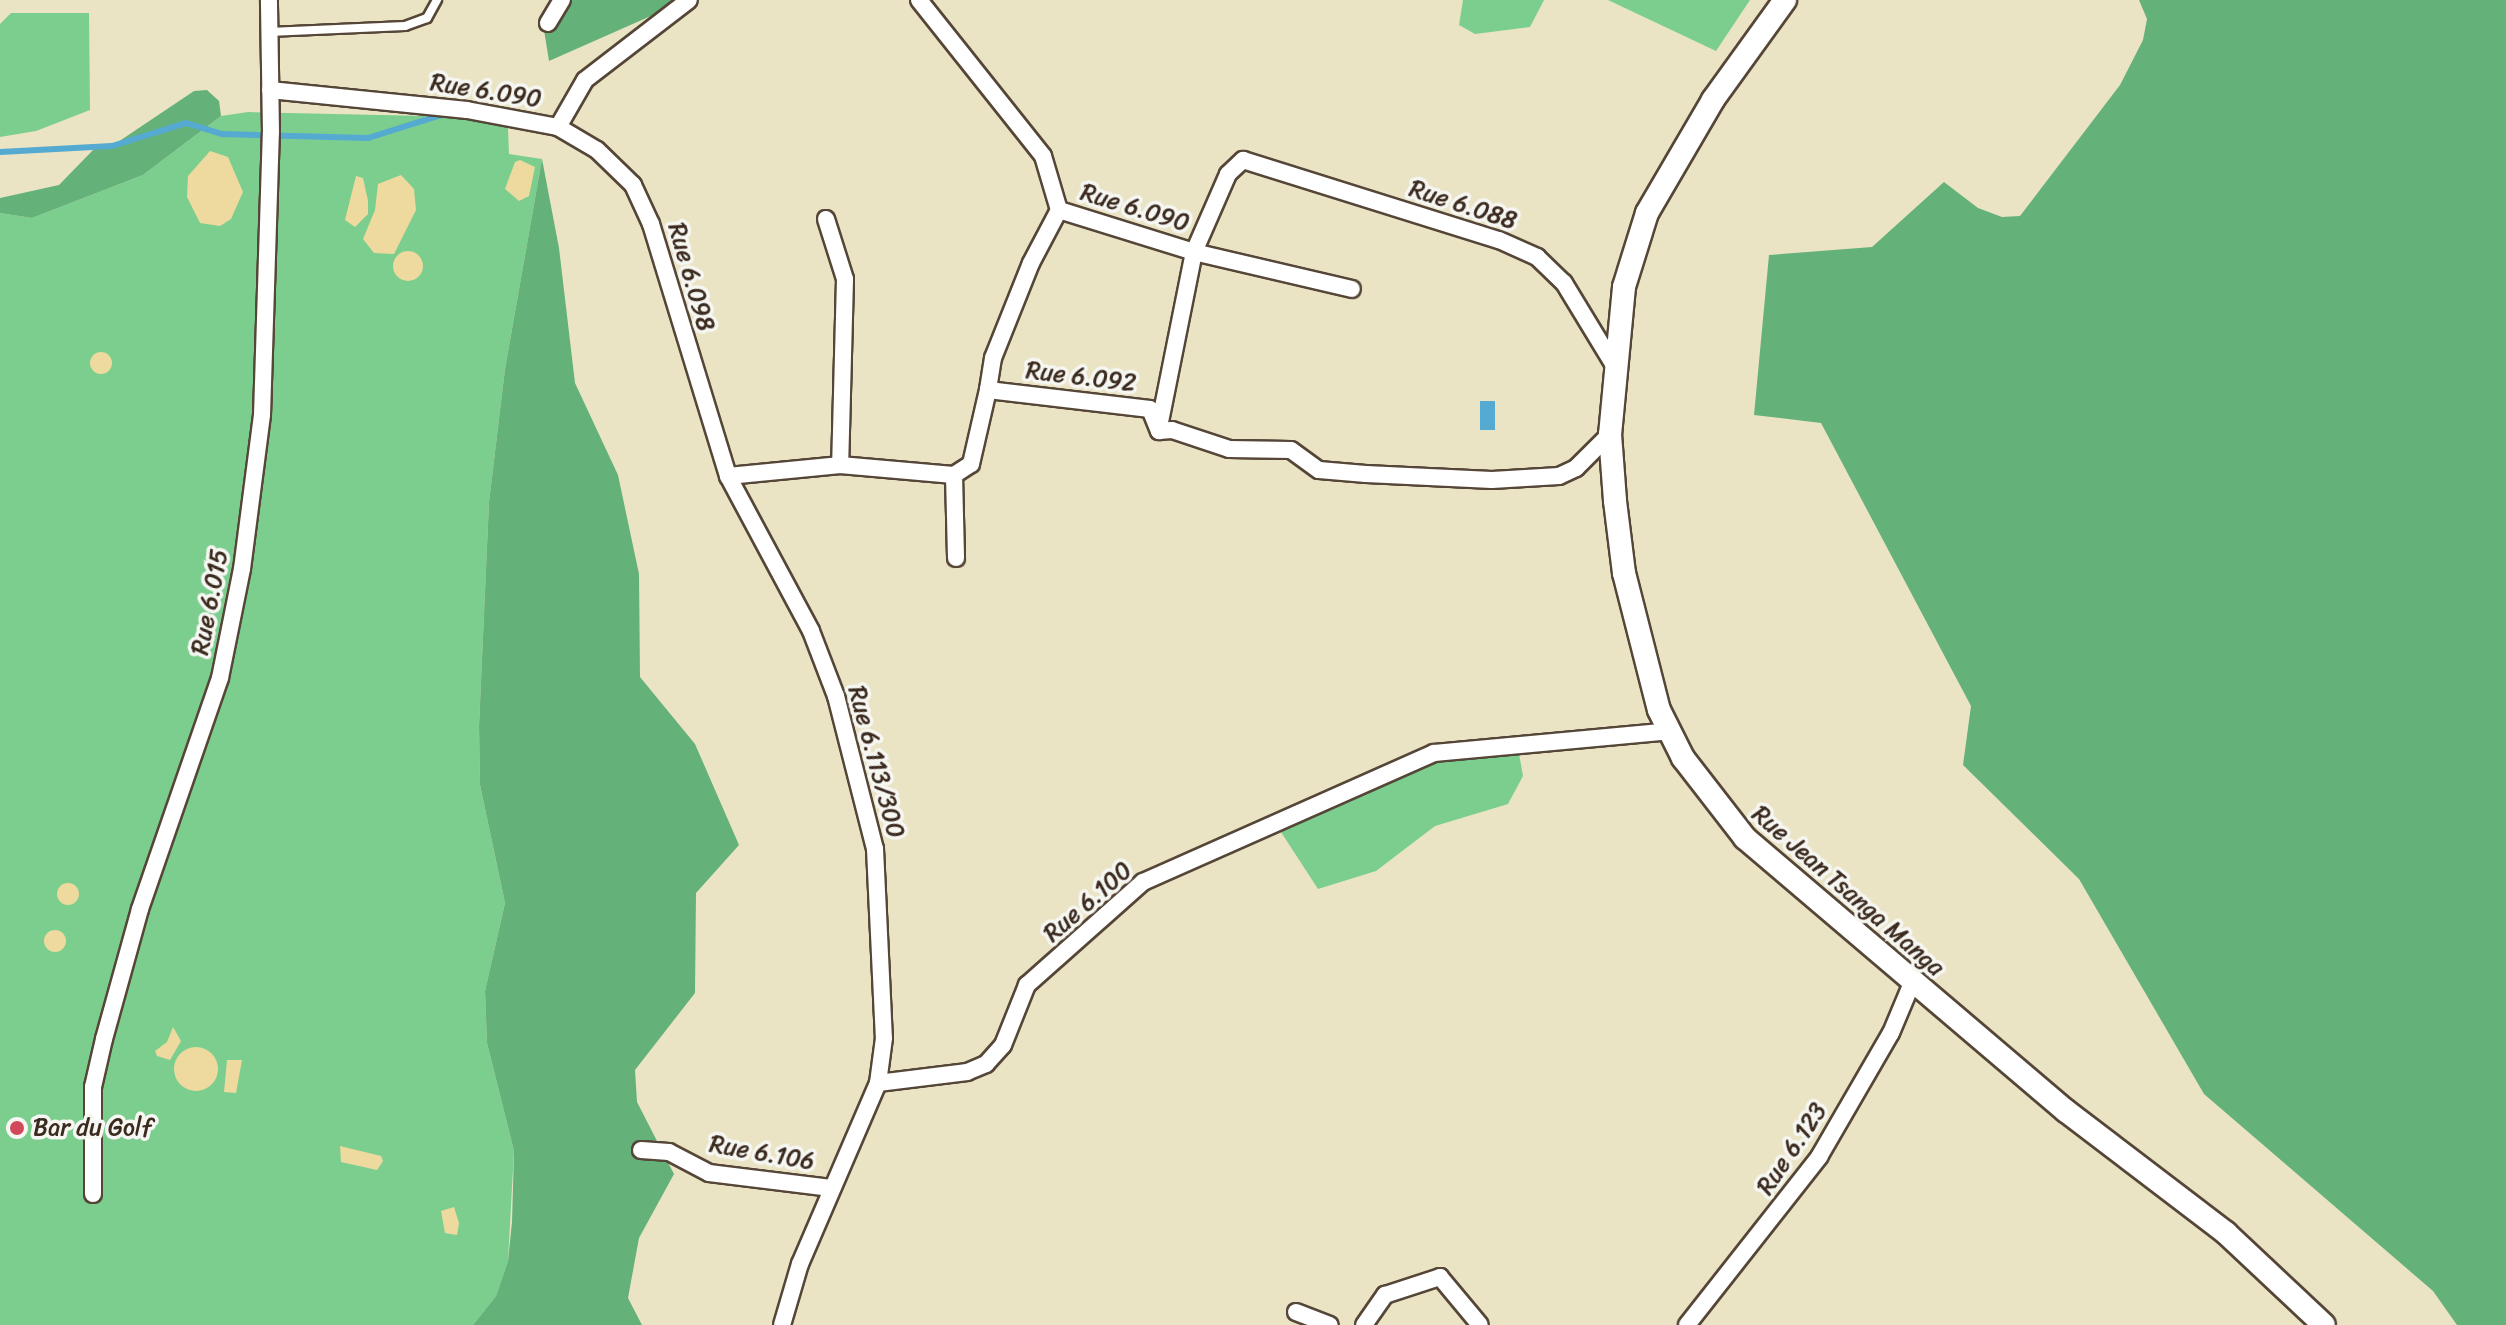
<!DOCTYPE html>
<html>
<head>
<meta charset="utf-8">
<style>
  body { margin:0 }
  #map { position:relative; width:2506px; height:1325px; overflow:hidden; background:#eae4c5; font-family:Sriracha,sans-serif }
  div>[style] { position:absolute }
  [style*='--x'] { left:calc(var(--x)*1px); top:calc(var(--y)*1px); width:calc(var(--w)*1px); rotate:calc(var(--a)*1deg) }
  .green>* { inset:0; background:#7cce8f }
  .forest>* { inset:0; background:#65b17a }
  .sand>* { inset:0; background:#eeda9e }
  .round { border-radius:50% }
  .water>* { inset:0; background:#55aad1; transform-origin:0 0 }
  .stream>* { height:6px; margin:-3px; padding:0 3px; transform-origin:3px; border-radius:3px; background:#55aad1 }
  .roads { filter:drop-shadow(2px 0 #554637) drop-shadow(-2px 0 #554637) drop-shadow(0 2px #554637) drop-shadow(0 -2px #554637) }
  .lane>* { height:8px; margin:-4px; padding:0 4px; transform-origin:4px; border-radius:4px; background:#fff }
  .street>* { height:16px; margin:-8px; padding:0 8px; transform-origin:8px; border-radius:8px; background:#fff }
  .secondary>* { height:22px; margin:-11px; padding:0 11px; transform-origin:11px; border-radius:11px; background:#fff }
  .dots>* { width:22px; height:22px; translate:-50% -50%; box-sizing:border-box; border:4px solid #f6f6f2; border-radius:50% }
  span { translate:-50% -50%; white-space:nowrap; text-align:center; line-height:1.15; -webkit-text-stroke:7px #f6f6f2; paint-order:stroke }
  .street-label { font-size:24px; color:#3b2a1e }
  .poi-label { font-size:24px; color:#3b2a1e }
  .left { translate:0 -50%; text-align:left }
</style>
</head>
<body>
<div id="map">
  <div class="green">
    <div style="clip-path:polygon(1463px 0,1544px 0,1530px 27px,1475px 34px,1459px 25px)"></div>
    <div style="clip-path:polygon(1608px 0,1750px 0,1716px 51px)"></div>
    <div style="clip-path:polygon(11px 13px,89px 13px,90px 110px,36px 131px,0 137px,0 24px)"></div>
    <div style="clip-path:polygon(248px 112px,472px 117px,508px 128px,509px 154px,542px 159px,505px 369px,489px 502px,479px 726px,480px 785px,505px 903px,485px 991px,487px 1043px,514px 1151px,508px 1261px,496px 1296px,473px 1325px,0 1325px,0 213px,32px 218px,143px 175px,221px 116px)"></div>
    <div style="clip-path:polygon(1518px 748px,1523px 776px,1508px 804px,1435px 826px,1376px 871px,1318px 889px,1279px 829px,1439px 756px)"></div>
  </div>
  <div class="forest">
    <div style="clip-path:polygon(562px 0,687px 0,549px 61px,544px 30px)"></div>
    <div style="clip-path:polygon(2139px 0,2506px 0,2506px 1325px,2457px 1325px,2433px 1291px,2204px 1094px,2079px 879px,1963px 765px,1971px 706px,1821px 423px,1754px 415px,1769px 255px,1872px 247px,1944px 182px,1978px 208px,2002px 217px,2020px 216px,2120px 85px,2143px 40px,2147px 19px)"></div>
    <div style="clip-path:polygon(207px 90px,219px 101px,221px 116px,143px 175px,32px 218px,0 213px,0 198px,59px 185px,94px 149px,112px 146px,194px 91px)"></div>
    <div style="clip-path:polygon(542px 159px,559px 248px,575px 383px,618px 475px,639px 574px,640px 677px,695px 744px,739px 845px,696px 893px,695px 993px,635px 1070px,637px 1102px,674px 1174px,639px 1238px,628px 1298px,642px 1325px,473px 1325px,496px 1296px,508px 1261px,512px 1222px,514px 1151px,487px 1043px,485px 991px,505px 903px,480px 785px,479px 726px,489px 502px,505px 369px)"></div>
  </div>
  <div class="sand">
    <div style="clip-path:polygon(210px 151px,228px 157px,243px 192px,231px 219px,220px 226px,200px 223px,187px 197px,188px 176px)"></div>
    <div style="clip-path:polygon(520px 160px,535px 167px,529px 196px,519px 201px,505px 189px,515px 162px)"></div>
    <div style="clip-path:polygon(401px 175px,414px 189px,416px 210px,394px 254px,374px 253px,363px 239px,375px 210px,378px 184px)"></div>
    <div style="clip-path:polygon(356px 176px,363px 178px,368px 201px,368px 214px,355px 227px,345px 220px)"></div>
    <div class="round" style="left:393px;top:251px;width:30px;height:30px"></div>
    <div class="round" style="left:90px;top:352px;width:22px;height:22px"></div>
    <div class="round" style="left:57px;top:883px;width:22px;height:22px"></div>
    <div class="round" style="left:44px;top:930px;width:22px;height:22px"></div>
    <div style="clip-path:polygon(173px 1027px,181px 1041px,170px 1060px,157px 1056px,155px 1051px,167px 1042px)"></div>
    <div class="round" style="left:174px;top:1047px;width:44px;height:44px"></div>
    <div style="clip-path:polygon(227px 1060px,242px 1060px,236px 1093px,224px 1092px)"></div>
    <div style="clip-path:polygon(340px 1146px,381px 1156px,383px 1161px,377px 1170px,341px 1162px)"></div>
    <div style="clip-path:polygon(454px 1207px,459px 1223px,457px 1235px,445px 1233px,441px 1211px)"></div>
  </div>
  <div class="water">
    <div style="left:1480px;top:401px;width:15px;height:29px"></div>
  </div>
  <div class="stream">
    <div style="--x:0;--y:152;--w:112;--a:-3.1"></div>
    <div style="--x:112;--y:146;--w:77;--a:-17.3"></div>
    <div style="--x:186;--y:123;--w:38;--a:17"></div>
    <div style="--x:222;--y:134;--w:146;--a:1.6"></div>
    <div style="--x:368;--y:138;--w:77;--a:-17.5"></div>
  </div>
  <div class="roads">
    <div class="lane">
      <div style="--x:269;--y:32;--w:136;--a:-2.5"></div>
      <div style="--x:405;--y:26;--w:23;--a:-20"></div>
      <div style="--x:427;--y:18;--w:21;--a:-61"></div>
    </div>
    <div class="street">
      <div style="--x:919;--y:0;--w:199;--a:51.5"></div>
      <div style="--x:1043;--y:156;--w:56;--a:73.5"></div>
      <div style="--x:1059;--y:210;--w:141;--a:17.3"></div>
      <div style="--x:1194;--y:252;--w:162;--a:13.2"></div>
      <div style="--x:548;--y:23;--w:27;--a:-59"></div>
      <div style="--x:270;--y:90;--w:198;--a:5.8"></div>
      <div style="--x:467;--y:110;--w:93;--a:10.6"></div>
      <div style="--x:558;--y:127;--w:54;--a:-60.1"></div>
      <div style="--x:585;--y:80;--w:131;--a:-37.6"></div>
      <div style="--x:558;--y:127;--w:45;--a:30.5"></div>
      <div style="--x:597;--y:150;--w:50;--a:44.2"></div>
      <div style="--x:633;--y:185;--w:43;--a:65.2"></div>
      <div style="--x:651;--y:224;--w:264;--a:73"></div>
      <div style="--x:728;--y:476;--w:176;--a:61.8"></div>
      <div style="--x:811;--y:631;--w:70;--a:69"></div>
      <div style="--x:836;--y:696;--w:158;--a:75.7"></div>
      <div style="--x:875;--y:849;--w:189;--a:87.3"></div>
      <div style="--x:884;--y:1038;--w:45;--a:97.6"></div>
      <div style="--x:1059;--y:210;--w:60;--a:117.8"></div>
      <div style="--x:1031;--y:263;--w:102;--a:111.8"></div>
      <div style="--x:993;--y:358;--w:32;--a:99"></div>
      <div style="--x:988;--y:390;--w:163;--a:6.7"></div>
      <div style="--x:1150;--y:409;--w:24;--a:68"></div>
      <div style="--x:1159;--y:431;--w:13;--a:-4"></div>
      <div style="--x:1172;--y:430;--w:60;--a:18.4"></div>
      <div style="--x:1229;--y:449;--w:62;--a:0.9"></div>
      <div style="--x:1291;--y:450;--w:34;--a:36"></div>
      <div style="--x:1319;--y:470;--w:47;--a:4.9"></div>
      <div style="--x:1366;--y:474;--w:126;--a:2.7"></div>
      <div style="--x:1492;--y:480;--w:67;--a:-3.4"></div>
      <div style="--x:1559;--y:476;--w:19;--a:-25"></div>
      <div style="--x:1576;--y:468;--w:48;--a:-45"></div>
      <div style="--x:826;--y:219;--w:63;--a:72.4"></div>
      <div style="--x:845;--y:279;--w:186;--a:91.5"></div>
      <div style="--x:1159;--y:427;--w:178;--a:-78.7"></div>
      <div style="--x:1194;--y:252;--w:85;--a:-66.4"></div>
      <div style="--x:1228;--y:174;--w:21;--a:-43"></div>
      <div style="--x:1243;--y:160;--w:268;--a:17.4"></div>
      <div style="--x:1499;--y:240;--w:42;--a:24.1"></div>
      <div style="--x:1537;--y:257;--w:37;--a:44"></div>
      <div style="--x:1564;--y:283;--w:98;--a:58.7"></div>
      <div style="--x:954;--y:475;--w:83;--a:88.6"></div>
      <div style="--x:728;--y:476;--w:113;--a:-5.6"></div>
      <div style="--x:840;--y:465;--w:114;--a:5"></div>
      <div style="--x:954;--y:475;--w:20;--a:-33"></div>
      <div style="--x:971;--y:464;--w:76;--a:-77.1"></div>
      <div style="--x:641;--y:1150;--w:28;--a:4"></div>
      <div style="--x:669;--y:1152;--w:45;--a:27.7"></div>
      <div style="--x:709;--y:1173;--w:123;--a:7"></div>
      <div style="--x:93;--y:1194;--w:107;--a:-90"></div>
      <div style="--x:93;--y:1087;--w:49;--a:-77.1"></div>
      <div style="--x:104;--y:1039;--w:135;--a:-74.5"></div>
      <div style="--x:140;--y:909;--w:244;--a:-70.9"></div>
      <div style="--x:220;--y:678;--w:111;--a:-78.6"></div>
      <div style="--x:242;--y:569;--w:155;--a:-82.6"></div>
      <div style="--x:262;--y:415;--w:283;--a:-88.2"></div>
      <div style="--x:271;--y:132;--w:132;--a:-90.9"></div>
      <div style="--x:1296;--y:1312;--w:36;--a:21"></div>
      <div style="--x:782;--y:1325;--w:64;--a:-73.6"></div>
      <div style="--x:800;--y:1264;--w:197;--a:-66.7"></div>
      <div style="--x:878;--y:1083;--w:90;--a:-7"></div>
      <div style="--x:967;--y:1072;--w:21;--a:-23"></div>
      <div style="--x:986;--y:1064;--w:25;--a:-48"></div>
      <div style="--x:1003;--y:1045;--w:65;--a:-68.2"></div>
      <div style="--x:1027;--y:985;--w:155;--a:-41.6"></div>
      <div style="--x:1143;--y:882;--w:318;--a:-23.9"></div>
      <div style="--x:1434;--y:753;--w:236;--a:-5.3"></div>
      <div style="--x:1364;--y:1325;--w:37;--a:-55"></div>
      <div style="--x:1385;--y:1295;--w:58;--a:-18.1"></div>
      <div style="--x:1440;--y:1277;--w:62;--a:50.2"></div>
      <div style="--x:1687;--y:1325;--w:214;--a:-51.8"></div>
      <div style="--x:1819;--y:1157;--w:143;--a:-59.9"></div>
      <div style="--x:1891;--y:1033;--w:54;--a:-67.2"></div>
    </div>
    <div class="secondary">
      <div style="--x:1785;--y:0;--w:123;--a:125.8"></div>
      <div style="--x:1713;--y:100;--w:131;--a:120.3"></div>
      <div style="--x:1647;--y:213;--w:77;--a:107.3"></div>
      <div style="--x:1624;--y:287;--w:148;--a:95.4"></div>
      <div style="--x:1610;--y:434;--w:67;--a:85.7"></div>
      <div style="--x:1615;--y:501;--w:73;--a:82.9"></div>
      <div style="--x:1624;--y:573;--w:141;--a:75.7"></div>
      <div style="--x:1659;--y:710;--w:54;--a:63.4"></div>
      <div style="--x:1683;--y:758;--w:101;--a:52.2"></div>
      <div style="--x:1745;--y:838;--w:421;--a:40.4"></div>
      <div style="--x:2066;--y:1111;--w:201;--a:37.3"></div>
      <div style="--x:2226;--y:1233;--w:134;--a:43.2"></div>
    </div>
  </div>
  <div class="dots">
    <div style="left:17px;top:1128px;background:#d1495b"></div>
  </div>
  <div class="street-label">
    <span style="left:486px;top:91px;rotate:9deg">Rue 6.090</span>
    <span style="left:1463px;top:205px;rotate:18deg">Rue 6.088</span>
    <span style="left:1135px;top:208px;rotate:17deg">Rue 6.090</span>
    <span style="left:691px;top:277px;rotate:74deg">Rue 6.098</span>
    <span style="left:1081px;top:377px;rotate:7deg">Rue 6.092</span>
    <span style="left:210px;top:602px;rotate:-79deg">Rue 6.015</span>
    <span style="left:876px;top:762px;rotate:75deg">Rue 6.113/300</span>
    <span style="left:1848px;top:891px;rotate:41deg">Rue Jean Tsanga Manga</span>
    <span style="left:1088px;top:902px;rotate:-41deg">Rue 6.100</span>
    <span style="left:1792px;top:1149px;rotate:-56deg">Rue 6.123</span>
    <span style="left:762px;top:1153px;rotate:10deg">Rue 6.106</span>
  </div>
  <div class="poi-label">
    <span class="left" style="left:33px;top:1128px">Bar du Golf</span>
  </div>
</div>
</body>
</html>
